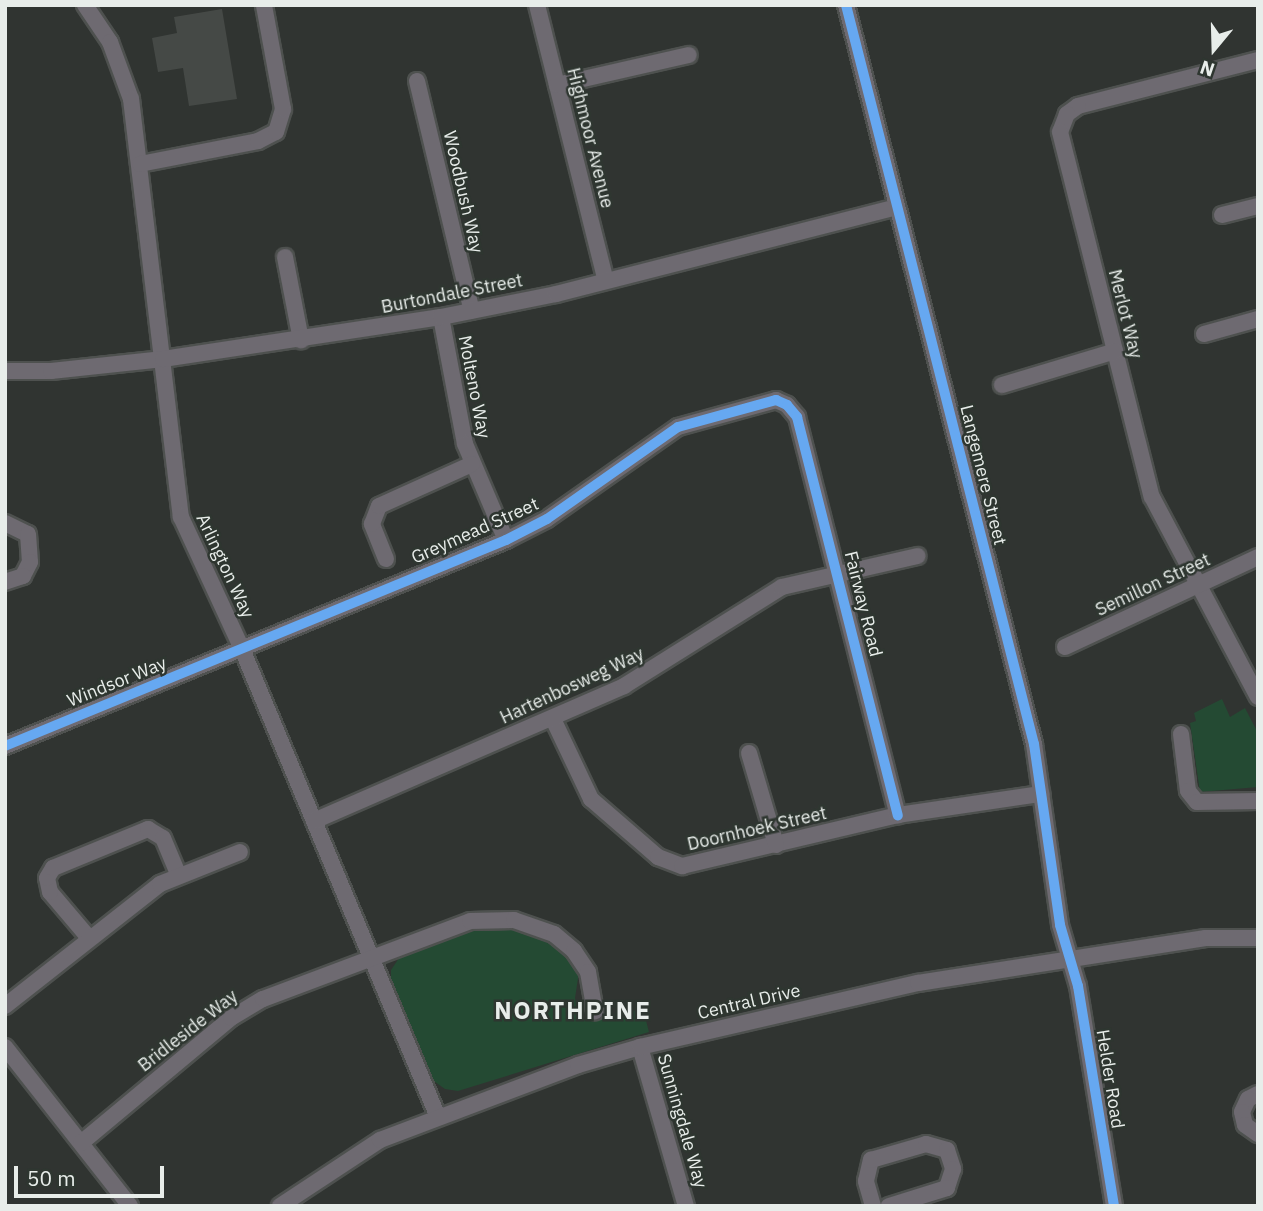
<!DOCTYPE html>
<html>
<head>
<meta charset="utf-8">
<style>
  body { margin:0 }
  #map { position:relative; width:1263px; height:1211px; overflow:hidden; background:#303431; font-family:"IBM Plex Sans",sans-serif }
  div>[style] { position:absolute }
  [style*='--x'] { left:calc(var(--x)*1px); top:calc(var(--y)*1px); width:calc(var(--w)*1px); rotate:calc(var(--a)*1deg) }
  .green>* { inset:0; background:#244a33 }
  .building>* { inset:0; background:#454946 }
  .roads { filter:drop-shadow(2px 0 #4e514f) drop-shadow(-2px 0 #4e514f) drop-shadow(0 2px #4e514f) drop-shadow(0 -2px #4e514f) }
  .street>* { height:16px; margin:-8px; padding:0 8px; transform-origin:8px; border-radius:8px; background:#6e6a71 }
  .cycleway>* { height:10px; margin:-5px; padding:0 5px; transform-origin:5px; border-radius:5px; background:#66a8f1 }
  span { translate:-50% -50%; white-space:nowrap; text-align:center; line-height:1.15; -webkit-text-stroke:5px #2e3630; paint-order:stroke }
  .street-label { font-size:18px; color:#e8edea }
  .district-label { font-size:24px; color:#e8edea; font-weight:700; letter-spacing:2px }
  .frame { position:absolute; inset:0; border:7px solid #e8edea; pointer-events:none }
  .north { position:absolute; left:1179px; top:14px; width:70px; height:70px; -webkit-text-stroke:5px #2e3630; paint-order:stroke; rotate:199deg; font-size:19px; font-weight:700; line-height:28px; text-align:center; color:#e8edea }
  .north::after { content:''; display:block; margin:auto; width:24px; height:32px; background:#e8edea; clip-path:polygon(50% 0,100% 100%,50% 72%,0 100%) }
  .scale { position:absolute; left:14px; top:1166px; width:150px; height:32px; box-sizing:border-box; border:4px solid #e8edea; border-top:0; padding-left:9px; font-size:21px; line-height:24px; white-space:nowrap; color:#e8edea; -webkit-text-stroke:5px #2e3630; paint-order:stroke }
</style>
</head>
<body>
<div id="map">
  <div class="green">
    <div style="clip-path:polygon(1222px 699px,1230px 717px,1245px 708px,1258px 733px,1258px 787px,1200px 792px,1190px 723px,1196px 721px,1194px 713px)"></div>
    <div style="clip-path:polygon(471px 928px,519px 928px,547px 939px,569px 956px,579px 972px,575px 998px,581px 1021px,643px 1009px,649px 1032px,458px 1091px,445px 1089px,431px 1079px,391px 986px,391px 970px,399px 958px)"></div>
  </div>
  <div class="building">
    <div style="clip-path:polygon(222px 9px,237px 99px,189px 106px,183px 68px,158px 72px,152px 38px,177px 33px,174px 17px)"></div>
  </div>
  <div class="roads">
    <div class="street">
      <div style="--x:85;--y:5;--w:45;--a:56"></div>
      <div style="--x:110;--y:42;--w:61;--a:69.8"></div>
      <div style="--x:131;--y:99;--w:421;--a:83.2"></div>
      <div style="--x:181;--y:517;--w:145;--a:65.2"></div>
      <div style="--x:242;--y:649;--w:507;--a:67.28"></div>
      <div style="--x:537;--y:5;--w:284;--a:76"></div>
      <div style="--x:846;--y:5;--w:763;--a:75.73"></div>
      <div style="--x:1034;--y:744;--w:183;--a:81.8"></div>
      <div style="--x:1060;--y:925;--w:64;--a:73.6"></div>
      <div style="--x:1078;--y:986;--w:223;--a:80.7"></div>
      <div style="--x:1258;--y:60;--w:186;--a:165.7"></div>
      <div style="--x:1078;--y:106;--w:14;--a:144"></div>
      <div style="--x:1067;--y:114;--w:19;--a:111"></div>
      <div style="--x:1060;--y:132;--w:376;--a:75.9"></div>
      <div style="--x:1152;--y:497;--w:226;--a:62.1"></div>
      <div style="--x:417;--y:81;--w:236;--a:76.6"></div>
      <div style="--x:557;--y:85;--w:135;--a:-12.8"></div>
      <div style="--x:140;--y:164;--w:120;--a:-11"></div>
      <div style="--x:258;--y:141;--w:20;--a:-27"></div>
      <div style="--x:276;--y:132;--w:24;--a:-73"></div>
      <div style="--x:283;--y:109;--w:106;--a:-100.4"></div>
      <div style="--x:1222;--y:215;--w:37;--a:-14"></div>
      <div style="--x:285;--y:257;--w:85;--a:79.1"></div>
      <div style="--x:441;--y:317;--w:129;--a:79.3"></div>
      <div style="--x:465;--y:444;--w:104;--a:66.9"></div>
      <div style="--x:1204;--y:334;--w:56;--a:-15.5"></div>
      <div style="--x:5;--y:371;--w:46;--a:0"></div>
      <div style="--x:51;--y:371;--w:113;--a:-6.1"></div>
      <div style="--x:163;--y:359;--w:281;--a:-8.6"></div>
      <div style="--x:441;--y:317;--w:117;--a:-11.3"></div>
      <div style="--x:556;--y:294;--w:352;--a:-14.3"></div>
      <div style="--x:1002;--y:385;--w:118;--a:-16.7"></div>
      <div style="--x:5;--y:523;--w:25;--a:26"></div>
      <div style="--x:28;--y:534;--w:28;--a:86"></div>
      <div style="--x:30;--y:562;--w:16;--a:117"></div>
      <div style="--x:23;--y:576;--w:19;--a:162"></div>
      <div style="--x:386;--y:559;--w:38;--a:-112"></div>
      <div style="--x:372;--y:524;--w:19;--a:-69"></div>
      <div style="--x:379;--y:506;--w:102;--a:-24.3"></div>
      <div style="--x:1065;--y:647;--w:213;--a:-25"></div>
      <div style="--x:553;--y:719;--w:89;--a:64.6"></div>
      <div style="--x:591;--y:799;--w:89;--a:40.9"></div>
      <div style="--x:658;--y:857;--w:26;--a:21"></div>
      <div style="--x:682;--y:866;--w:222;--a:-13.3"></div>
      <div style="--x:898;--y:815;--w:145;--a:-8.4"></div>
      <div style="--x:1181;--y:734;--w:57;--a:83"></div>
      <div style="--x:1188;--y:791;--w:14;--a:51"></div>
      <div style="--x:1197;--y:802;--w:61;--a:-0.9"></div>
      <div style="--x:5;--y:746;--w:542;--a:-22.35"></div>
      <div style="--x:506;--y:540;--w:46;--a:-27.1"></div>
      <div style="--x:547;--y:519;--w:160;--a:-35.1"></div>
      <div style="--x:678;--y:427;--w:102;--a:-15.4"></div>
      <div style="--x:776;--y:400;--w:12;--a:24"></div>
      <div style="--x:787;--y:405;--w:16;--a:50"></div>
      <div style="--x:797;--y:417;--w:411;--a:75.8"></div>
      <div style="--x:749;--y:753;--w:96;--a:73.6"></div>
      <div style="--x:314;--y:821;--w:338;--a:-23.5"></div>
      <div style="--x:624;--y:686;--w:186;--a:-32.1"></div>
      <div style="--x:782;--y:587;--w:139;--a:-12.9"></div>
      <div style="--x:89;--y:938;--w:60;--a:-130.3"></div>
      <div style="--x:50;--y:892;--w:14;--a:-102"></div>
      <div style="--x:47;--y:878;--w:12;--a:-59"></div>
      <div style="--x:53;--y:868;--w:103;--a:-22.3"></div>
      <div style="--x:148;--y:829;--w:17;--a:31"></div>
      <div style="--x:163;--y:838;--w:41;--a:67.2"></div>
      <div style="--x:5;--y:1006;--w:197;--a:-38.2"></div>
      <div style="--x:160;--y:884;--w:86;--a:-21.8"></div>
      <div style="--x:5;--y:1047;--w:202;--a:51.8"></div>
      <div style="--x:640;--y:1047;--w:166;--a:73.9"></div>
      <div style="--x:1258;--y:1094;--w:11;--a:153"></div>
      <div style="--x:1248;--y:1099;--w:14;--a:115"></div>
      <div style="--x:1242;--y:1112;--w:13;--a:77"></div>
      <div style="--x:1245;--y:1125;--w:16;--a:35"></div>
      <div style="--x:81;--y:1143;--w:195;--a:-39.8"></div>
      <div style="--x:231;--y:1018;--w:37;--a:-31"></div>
      <div style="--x:263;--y:999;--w:221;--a:-20.6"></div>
      <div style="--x:470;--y:921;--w:44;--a:-1.3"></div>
      <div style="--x:514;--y:920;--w:42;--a:19.3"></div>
      <div style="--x:554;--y:934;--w:26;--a:40"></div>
      <div style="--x:574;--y:951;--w:25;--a:56"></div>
      <div style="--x:588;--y:972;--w:40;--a:80"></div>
      <div style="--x:280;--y:1206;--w:120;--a:-33.4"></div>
      <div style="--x:380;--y:1140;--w:212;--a:-20.7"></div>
      <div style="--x:578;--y:1065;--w:65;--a:-16.2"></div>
      <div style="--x:640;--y:1047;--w:285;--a:-13"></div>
      <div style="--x:918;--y:983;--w:291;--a:-8.9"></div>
      <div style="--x:1206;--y:938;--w:52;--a:0"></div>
      <div style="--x:873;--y:1206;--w:26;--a:-106"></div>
      <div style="--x:866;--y:1181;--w:22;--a:-77"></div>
      <div style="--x:871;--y:1160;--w:57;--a:-16.2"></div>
      <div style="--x:926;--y:1144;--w:22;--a:16"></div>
      <div style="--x:947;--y:1150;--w:20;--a:72"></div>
      <div style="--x:953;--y:1169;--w:20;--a:108"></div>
      <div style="--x:947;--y:1188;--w:61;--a:162.8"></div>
    </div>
  </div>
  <div class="cycleway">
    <div style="--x:846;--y:5;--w:763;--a:75.73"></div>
    <div style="--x:1034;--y:744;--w:183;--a:81.8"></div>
    <div style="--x:1060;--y:925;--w:64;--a:73.6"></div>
    <div style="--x:1078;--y:986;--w:223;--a:80.7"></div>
    <div style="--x:5;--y:746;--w:542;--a:-22.35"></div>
    <div style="--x:506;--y:540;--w:46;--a:-27.1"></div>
    <div style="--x:547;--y:519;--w:160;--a:-35.1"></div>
    <div style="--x:678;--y:427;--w:102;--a:-15.4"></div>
    <div style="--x:776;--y:400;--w:12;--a:24"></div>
    <div style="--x:787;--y:405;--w:16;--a:50"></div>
    <div style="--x:797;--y:417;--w:411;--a:75.8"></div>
  </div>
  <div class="street-label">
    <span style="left:590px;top:138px;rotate:76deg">Highmoor Avenue</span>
    <span style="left:463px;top:192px;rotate:77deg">Woodbush Way</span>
    <span style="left:452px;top:294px;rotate:-11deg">Burtondale Street</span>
    <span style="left:1125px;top:314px;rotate:76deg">Merlot Way</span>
    <span style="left:474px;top:387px;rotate:79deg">Molteno Way</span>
    <span style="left:983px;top:475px;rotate:76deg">Langemere Street</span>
    <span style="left:475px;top:531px;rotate:-24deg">Greymead Street</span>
    <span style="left:225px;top:566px;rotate:65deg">Arlington Way</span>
    <span style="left:1153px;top:585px;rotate:-25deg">Semillon Street</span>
    <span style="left:863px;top:604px;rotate:76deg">Fairway Road</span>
    <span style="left:117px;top:682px;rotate:-22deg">Windsor Way</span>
    <span style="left:572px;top:686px;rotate:-25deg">Hartenbosweg Way</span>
    <span style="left:757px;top:829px;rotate:-13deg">Doornhoek Street</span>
    <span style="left:749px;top:1002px;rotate:-13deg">Central Drive</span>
    <span style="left:188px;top:1031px;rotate:-38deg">Bridleside Way</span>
    <span style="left:1110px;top:1079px;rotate:81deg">Helder Road</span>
    <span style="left:682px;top:1121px;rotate:74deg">Sunningdale Way</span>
  </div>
  <div class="district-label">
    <span style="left:573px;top:1011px">NORTHPINE</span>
  </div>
  <div class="frame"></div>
  <div class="north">N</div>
  <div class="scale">50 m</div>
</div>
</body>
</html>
